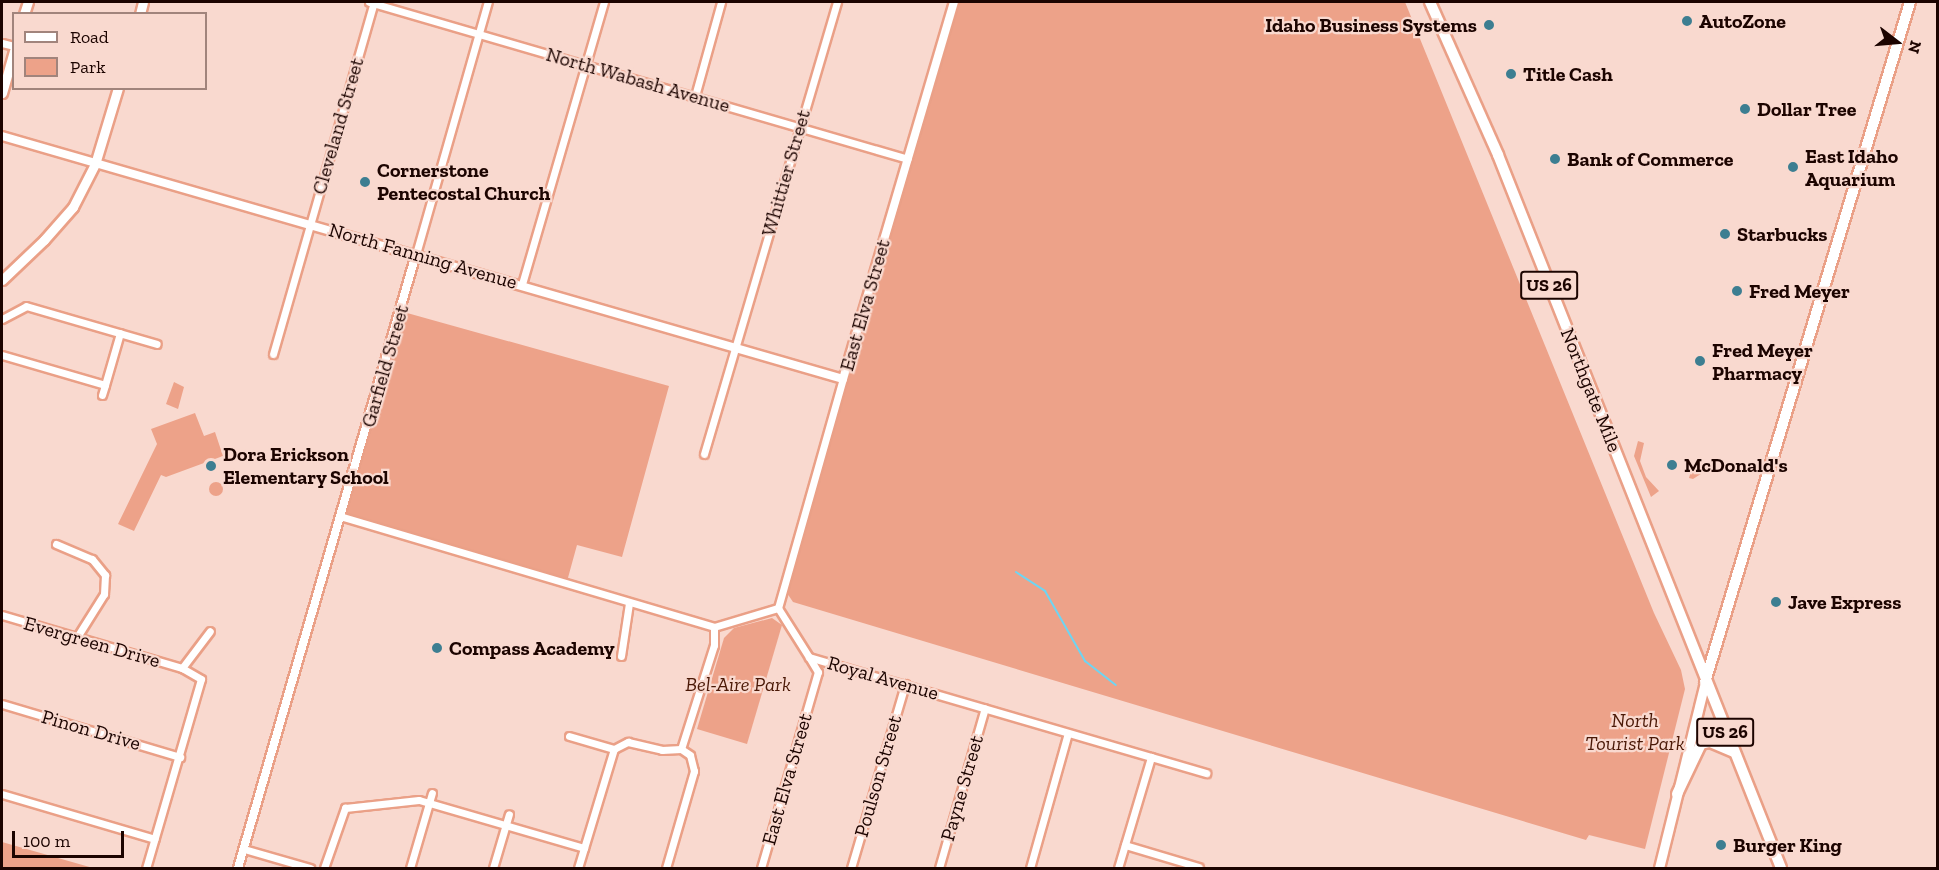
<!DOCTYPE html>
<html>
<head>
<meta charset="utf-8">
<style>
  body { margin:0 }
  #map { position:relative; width:1939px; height:870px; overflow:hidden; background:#f9d9cf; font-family:"Zilla Slab",serif }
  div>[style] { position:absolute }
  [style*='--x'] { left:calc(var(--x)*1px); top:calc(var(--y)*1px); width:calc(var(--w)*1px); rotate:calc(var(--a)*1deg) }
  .green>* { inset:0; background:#eda289 }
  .round { border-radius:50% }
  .stream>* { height:2px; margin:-1px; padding:0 1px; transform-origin:1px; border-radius:1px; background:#6dd5f3 }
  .roads { filter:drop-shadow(2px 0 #eaa087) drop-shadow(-2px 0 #eaa087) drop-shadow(0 2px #eaa087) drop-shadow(0 -2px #eaa087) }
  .minor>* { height:7px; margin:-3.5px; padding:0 3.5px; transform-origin:3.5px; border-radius:3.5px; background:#fff }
  .tertiary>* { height:8px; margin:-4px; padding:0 4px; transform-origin:4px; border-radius:4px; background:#fff }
  .secondary>* { height:9px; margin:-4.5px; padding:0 4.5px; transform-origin:4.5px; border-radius:4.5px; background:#fff }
  .primary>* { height:10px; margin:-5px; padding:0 5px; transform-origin:5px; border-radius:5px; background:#fff }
  .trunk>* { height:10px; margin:-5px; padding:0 5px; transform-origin:5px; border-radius:5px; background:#fff }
  .dots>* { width:16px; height:16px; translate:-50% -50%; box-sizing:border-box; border:3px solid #f9d9cf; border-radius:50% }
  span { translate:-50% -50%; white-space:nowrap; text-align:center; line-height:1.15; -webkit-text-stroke:4.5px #f9d9cf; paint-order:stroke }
  .shield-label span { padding:2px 4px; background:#f9d9cf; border:2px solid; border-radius:4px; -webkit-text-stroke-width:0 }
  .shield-label { font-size:18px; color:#1c0400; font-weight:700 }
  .poi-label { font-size:20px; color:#1c0400; font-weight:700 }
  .left { translate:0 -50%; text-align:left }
  .right { translate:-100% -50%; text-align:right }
  .street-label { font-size:20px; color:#1c0400 }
  .park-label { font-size:20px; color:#4a1806; font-style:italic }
  .frame { position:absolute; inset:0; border:3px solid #1c0400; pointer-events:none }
  .legend { position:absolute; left:12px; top:12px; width:195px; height:78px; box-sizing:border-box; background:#f9d9cf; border:2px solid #a1847c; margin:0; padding:8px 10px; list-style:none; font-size:18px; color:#1c0400 }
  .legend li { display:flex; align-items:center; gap:12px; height:30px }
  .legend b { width:30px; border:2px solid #a1847c }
  .north { position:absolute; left:1867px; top:12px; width:60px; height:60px; -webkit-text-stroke:4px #f9d9cf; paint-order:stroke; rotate:106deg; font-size:16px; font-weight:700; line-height:24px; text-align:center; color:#1c0400 }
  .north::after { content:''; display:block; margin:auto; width:21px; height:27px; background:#1c0400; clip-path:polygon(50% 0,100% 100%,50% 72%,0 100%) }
  .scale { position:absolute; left:12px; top:831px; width:112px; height:27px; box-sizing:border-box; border:3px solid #1c0400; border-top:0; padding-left:8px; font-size:18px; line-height:21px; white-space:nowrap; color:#1c0400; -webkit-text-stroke:4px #f9d9cf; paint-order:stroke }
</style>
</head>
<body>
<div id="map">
  <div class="green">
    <div style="clip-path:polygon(954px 2px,1405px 2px,1654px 613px,1681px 670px,1685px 689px,1645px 849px,1589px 835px,1586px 840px,793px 602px,783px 587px)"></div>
    <div style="clip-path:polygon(400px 311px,669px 386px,622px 557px,577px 545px,566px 585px,343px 517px)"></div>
    <div style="clip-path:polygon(174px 382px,184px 387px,178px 409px,166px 404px)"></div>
    <div style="clip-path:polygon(195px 413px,204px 436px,215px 432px,223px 456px,166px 477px,161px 475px,134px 531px,118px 524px,157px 444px,151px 429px)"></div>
    <div style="clip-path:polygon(1638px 441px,1644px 443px,1640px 461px,1646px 477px,1659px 491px,1651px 497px,1634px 456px)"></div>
    <div style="clip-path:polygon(1693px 464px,1704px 472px,1693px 479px,1689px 478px)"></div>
    <div class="round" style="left:209px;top:482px;width:14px;height:14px"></div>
    <div style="clip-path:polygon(772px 618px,782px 625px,747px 744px,697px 729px,724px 638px,734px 628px)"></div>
    <div style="clip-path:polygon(2px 842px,93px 868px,2px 868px)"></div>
  </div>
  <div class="stream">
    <div style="--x:1016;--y:572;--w:35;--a:33"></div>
    <div style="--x:1045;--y:591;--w:81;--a:60.3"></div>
    <div style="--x:1085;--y:661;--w:39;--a:38"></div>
  </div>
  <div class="roads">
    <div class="minor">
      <div style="--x:369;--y:2;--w:561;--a:16.24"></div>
      <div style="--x:2;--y:43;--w:12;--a:14"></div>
      <div style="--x:695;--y:96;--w:98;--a:-74.5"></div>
      <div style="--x:416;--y:254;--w:262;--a:-74.1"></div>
      <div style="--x:522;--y:284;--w:294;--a:-73.8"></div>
      <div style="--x:2;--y:319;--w:27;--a:-28"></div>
      <div style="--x:26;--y:306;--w:136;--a:16.2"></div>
      <div style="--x:273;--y:354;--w:366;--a:-74"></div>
      <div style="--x:2;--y:355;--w:107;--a:16.2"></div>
      <div style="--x:105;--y:385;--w:54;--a:-73.9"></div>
      <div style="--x:102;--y:395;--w:10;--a:-73"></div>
      <div style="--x:704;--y:454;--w:471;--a:-73.6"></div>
      <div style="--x:343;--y:517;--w:387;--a:16.5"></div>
      <div style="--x:714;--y:627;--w:67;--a:-16.5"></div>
      <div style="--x:56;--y:544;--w:39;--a:23"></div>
      <div style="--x:92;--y:559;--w:21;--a:51"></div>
      <div style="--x:105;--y:575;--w:19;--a:93"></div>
      <div style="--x:104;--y:594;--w:51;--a:122.1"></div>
      <div style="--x:778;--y:608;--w:58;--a:57.7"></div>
      <div style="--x:809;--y:657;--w:414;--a:16.3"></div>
      <div style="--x:778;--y:608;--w:238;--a:-74.2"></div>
      <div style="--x:2;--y:615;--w:188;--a:16.4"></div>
      <div style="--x:182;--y:668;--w:22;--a:30"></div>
      <div style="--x:201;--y:679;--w:197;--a:106.2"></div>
      <div style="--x:621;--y:656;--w:54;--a:-81.4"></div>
      <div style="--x:182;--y:668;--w:46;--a:-52.9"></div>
      <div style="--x:2;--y:704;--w:186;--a:16.6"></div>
      <div style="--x:569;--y:736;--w:47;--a:16.1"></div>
      <div style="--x:614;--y:749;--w:16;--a:-27"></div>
      <div style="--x:628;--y:742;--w:35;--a:13"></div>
      <div style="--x:662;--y:750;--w:19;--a:-3"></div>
      <div style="--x:681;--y:749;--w:109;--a:-72.4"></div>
      <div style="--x:714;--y:645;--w:18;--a:-90"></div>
      <div style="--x:2;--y:794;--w:159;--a:16.4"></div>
      <div style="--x:1125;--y:845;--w:77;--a:16.6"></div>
      <div style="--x:244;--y:849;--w:69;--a:16.1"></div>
      <div style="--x:324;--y:868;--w:64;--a:-70.7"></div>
      <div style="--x:345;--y:808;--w:74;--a:-6.2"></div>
      <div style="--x:419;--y:800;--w:172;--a:16.2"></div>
      <div style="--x:410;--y:868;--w:78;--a:-73.7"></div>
      <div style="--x:493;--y:868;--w:56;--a:-73.5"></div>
      <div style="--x:578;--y:868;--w:124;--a:-73.2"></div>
      <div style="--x:666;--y:868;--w:101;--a:-73.9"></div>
      <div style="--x:694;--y:771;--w:16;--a:-104"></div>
      <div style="--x:690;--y:755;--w:11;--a:-146"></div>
      <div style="--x:761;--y:868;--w:204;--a:-73.8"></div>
      <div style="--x:818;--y:672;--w:17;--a:-121"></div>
      <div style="--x:851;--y:868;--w:192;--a:-73.6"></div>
      <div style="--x:939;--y:868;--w:166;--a:-74"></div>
      <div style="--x:1030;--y:868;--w:140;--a:-74.3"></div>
      <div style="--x:1118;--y:868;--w:116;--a:-73.4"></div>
    </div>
    <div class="tertiary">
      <div style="--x:2;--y:136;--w:875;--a:16.12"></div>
      <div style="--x:843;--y:379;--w:393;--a:-73.6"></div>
      <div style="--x:238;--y:868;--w:639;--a:-73.83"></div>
    </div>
    <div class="secondary">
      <div style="--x:24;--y:14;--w:13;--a:-72"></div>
      <div style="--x:140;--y:14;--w:12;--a:-76"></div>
      <div style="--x:2;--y:93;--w:44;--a:-74.1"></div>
      <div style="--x:2;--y:280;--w:58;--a:-43.6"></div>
      <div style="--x:44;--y:240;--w:44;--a:-48.7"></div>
      <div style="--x:73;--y:207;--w:48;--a:-62.9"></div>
      <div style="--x:95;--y:164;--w:79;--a:-73.2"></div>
      <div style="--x:1659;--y:868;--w:192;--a:-76.1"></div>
    </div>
    <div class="primary">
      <div style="--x:1705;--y:682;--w:710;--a:-73.22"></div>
    </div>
    <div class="trunk">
      <div style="--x:1430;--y:2;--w:167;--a:66"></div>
      <div style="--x:1498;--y:155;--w:767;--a:68.35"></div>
      <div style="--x:1677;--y:794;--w:55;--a:-64.4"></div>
      <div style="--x:1701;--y:744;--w:9;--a:-13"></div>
      <div style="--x:1710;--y:742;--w:25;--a:23"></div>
    </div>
  </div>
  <div class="dots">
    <div style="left:1687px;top:21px;background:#3d7e91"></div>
    <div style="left:1489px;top:25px;background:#3d7e91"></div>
    <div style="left:1511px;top:74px;background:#3d7e91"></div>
    <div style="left:1745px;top:109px;background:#3d7e91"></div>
    <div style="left:1555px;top:159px;background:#3d7e91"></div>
    <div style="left:1793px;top:167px;background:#3d7e91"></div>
    <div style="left:365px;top:182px;background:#3d7e91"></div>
    <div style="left:1725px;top:234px;background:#3d7e91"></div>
    <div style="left:1737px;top:291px;background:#3d7e91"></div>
    <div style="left:1700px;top:361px;background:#3d7e91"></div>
    <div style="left:1672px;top:465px;background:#3d7e91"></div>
    <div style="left:211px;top:466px;background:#3d7e91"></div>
    <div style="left:1776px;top:602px;background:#3d7e91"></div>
    <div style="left:437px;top:648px;background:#3d7e91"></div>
    <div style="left:1721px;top:845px;background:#3d7e91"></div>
  </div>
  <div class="shield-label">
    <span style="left:1549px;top:285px">US 26</span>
    <span style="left:1725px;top:732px">US 26</span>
  </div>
  <div class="poi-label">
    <span class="left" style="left:1699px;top:21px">AutoZone</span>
    <span class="right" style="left:1477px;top:25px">Idaho Business Systems</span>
    <span class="left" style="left:1523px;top:74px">Title Cash</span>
    <span class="left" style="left:1757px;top:109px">Dollar Tree</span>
    <span class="left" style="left:1805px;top:168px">East Idaho<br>Aquarium</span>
    <span class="left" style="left:1567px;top:159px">Bank of Commerce</span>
    <span class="left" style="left:377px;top:182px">Cornerstone<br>Pentecostal Church</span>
    <span class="left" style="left:1737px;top:234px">Starbucks</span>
    <span class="left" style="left:1749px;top:291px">Fred Meyer</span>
    <span class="left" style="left:1712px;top:362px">Fred Meyer<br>Pharmacy</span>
    <span class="left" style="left:223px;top:466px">Dora Erickson<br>Elementary School</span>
    <span class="left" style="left:1684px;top:465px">McDonald's</span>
    <span class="left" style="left:1788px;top:602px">Jave Express</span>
    <span class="left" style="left:449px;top:648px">Compass Academy</span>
    <span class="left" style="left:1733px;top:845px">Burger King</span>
  </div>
  <div class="street-label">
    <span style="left:638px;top:80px;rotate:16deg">North Wabash Avenue</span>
    <span style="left:338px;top:126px;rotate:-74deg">Cleveland Street</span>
    <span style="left:786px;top:173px;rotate:-74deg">Whittier Street</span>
    <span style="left:423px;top:256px;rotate:16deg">North Fanning Avenue</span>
    <span style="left:865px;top:305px;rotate:-74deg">East Elva Street</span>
    <span style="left:385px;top:366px;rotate:-74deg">Garfield Street</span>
    <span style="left:1591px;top:390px;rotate:68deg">Northgate Mile</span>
    <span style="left:92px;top:642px;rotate:16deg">Evergreen Drive</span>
    <span style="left:883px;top:678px;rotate:16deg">Royal Avenue</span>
    <span style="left:91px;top:730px;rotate:16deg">Pinon Drive</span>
    <span style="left:878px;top:776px;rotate:-74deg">Poulson Street</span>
    <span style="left:787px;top:779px;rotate:-74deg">East Elva Street</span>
    <span style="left:962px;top:788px;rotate:-74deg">Payne Street</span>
  </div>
  <div class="park-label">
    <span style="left:738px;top:684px">Bel-Aire Park</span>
    <span style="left:1635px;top:732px">North<br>Tourist Park</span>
  </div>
  <div class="frame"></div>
  <ul class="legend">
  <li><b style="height:8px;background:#fff"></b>Road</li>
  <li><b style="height:16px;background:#eda289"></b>Park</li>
  </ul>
  <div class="north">N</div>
  <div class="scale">100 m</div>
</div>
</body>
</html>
